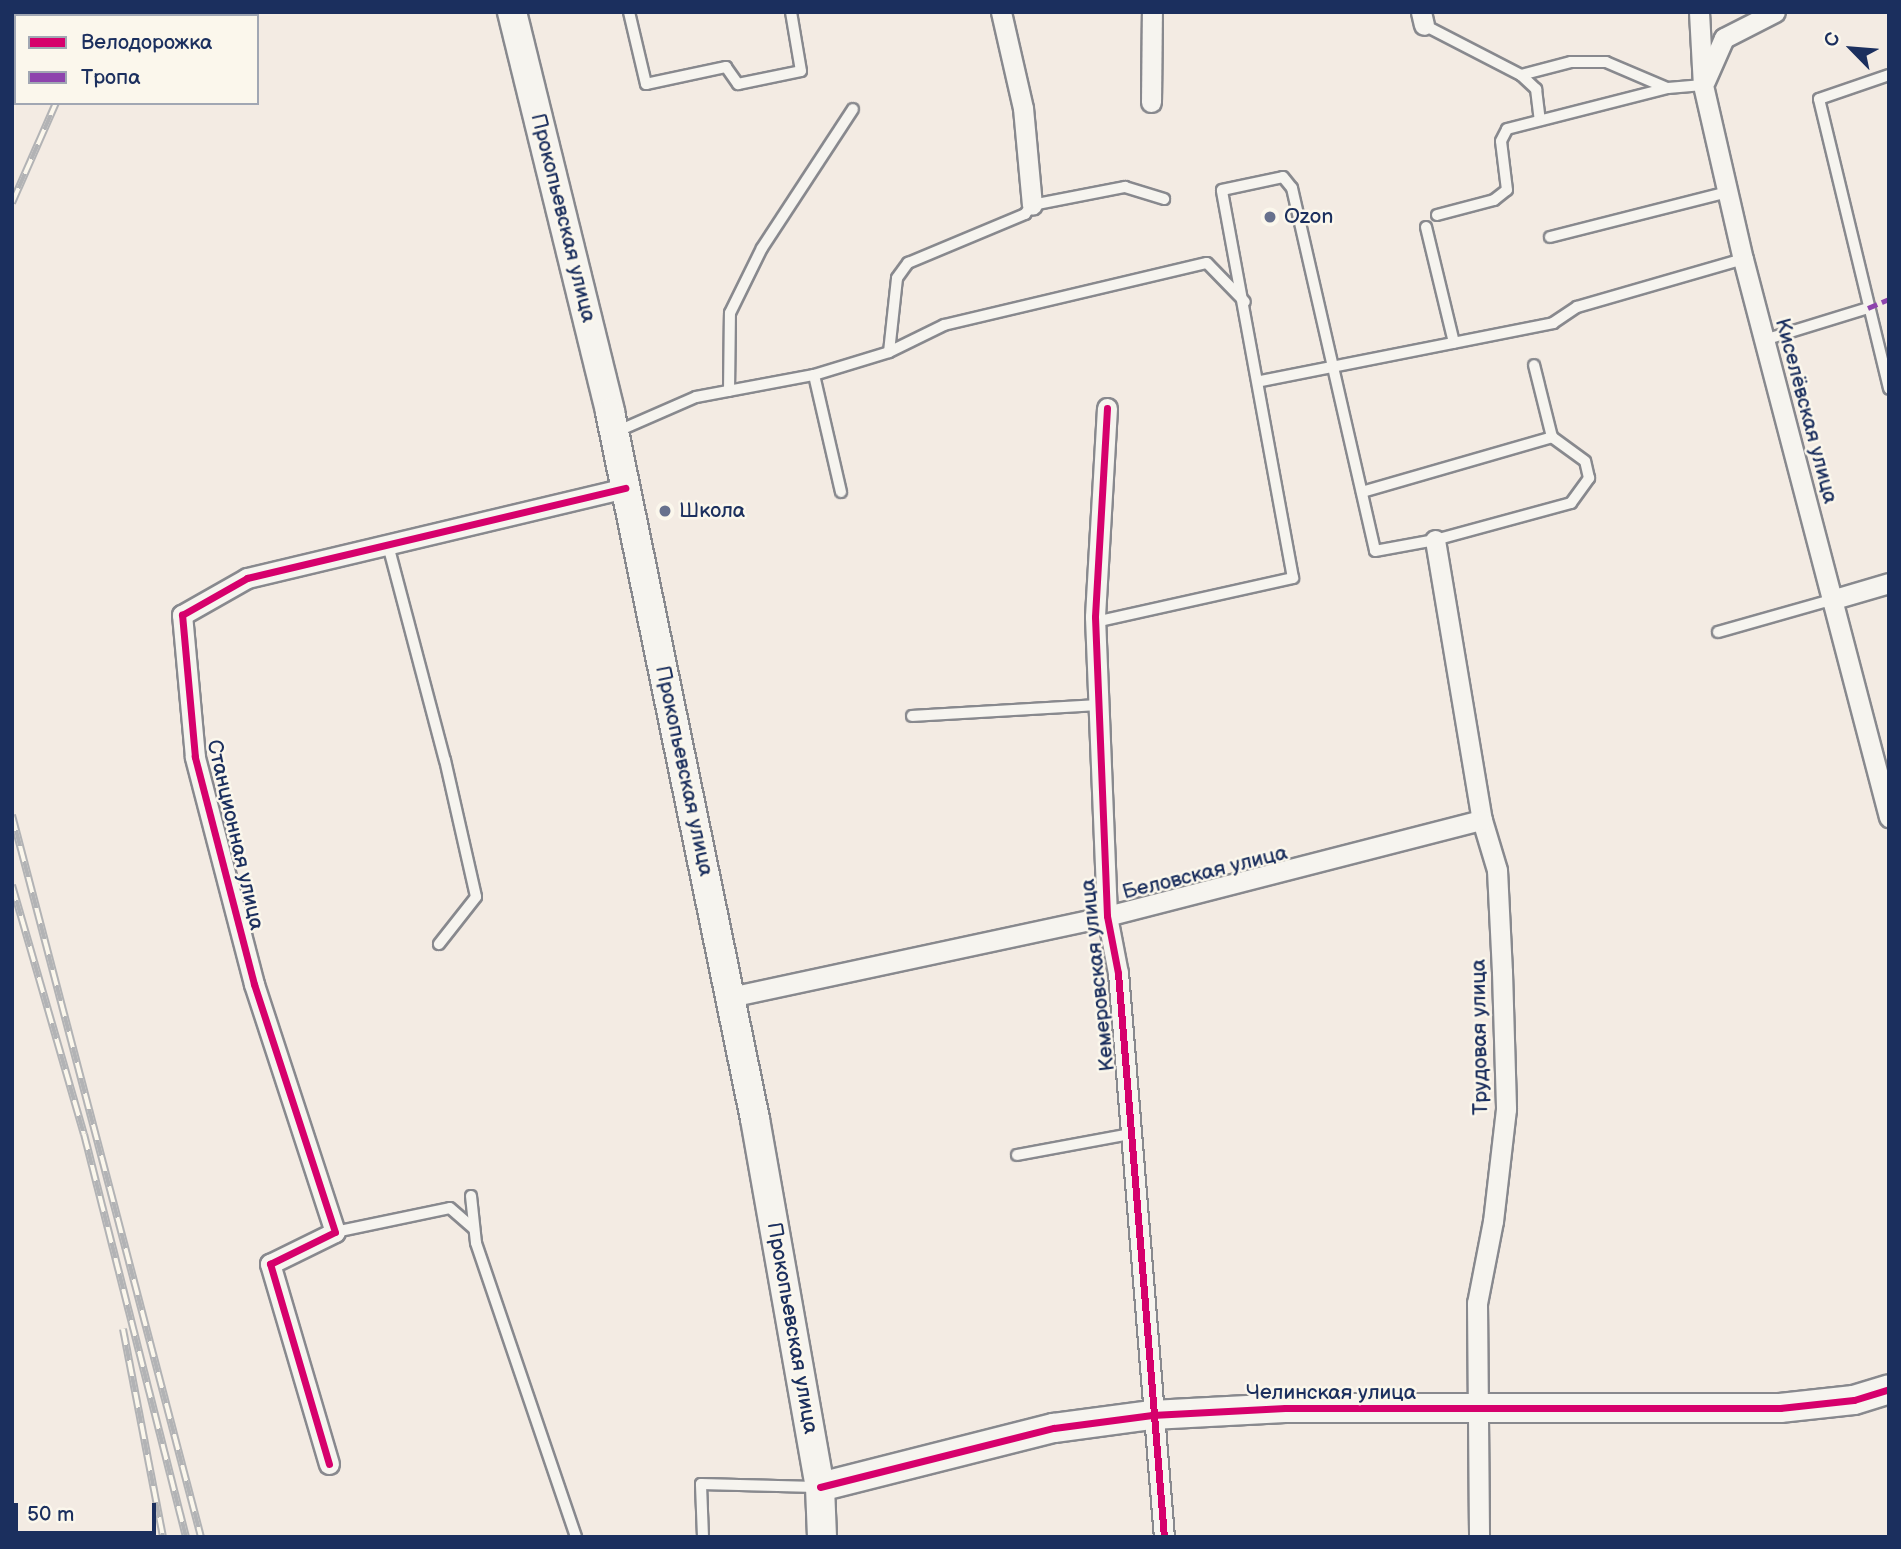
<!DOCTYPE html>
<html>
<head>
<meta charset="utf-8">
<style>
  body { margin:0 }
  #map { position:relative; width:1901px; height:1549px; overflow:hidden; background:#f3ebe3; font-family:"Balsamiq Sans",sans-serif }
  div>[style] { position:absolute }
  [style*='--x'] { left:calc(var(--x)*1px); top:calc(var(--y)*1px); width:calc(var(--w)*1px); rotate:calc(var(--a)*1deg) }
  .roads { filter:drop-shadow(2px 0 #88898e) drop-shadow(-2px 0 #88898e) drop-shadow(0 2px #88898e) drop-shadow(0 -2px #88898e) }
  .lane>* { height:10px; margin:-5px; padding:0 5px; transform-origin:5px; border-radius:5px; background:#f6f4ef }
  .street>* { height:19px; margin:-9.5px; padding:0 9.5px; transform-origin:9.5px; border-radius:9.5px; background:#f6f4ef }
  .secondary>* { height:28px; margin:-14px; padding:0 14px; transform-origin:14px; border-radius:14px; background:#f6f4ef }
  .rail>* { height:8px; margin-top:-4px; transform-origin:0; background:repeating-linear-gradient(90deg,#fbf7ec 0 16px,#b2b3b5 0 32px); box-sizing:border-box; border-block:2px solid #b2b3b5 }
  .quiet>* { height:5px; margin-top:-2.5px; transform-origin:0; background:repeating-linear-gradient(90deg,#8e44ad 0 10px,transparent 0 15px) }
  .cycleway>* { height:7px; margin:-3.5px; padding:0 3.5px; transform-origin:3.5px; border-radius:3.5px; background:#d6006c }
  .dots>* { width:19px; height:19px; translate:-50% -50%; box-sizing:border-box; border:4px solid #fbf7ec; border-radius:50% }
  span { translate:-50% -50%; white-space:nowrap; text-align:center; line-height:1.15; -webkit-text-stroke:5px #fbf7ec; paint-order:stroke }
  .poi-label { font-size:21px; color:#1b2f5e }
  .left { translate:0 -50%; text-align:left }
  .street-label { font-size:21px; color:#1b2f5e }
  .frame { position:absolute; inset:0; border:14px solid #1b2f5e; pointer-events:none }
  .legend { position:absolute; left:14px; top:14px; width:245px; height:91px; box-sizing:border-box; background:#fbf7ec; border:2px solid #a1a7b3; margin:0; padding:9px 12px; list-style:none; font-size:21px; color:#1b2f5e }
  .legend li { display:flex; align-items:center; gap:14px; height:35px }
  .legend b { width:35px; border:2px solid #a1a7b3 }
  .north { position:absolute; left:1817px; top:14px; width:70px; height:70px; -webkit-text-stroke:5px #fbf7ec; paint-order:stroke; rotate:295deg; font-size:19px; font-weight:700; line-height:28px; text-align:center; color:#1b2f5e }
  .north::after { content:''; display:block; margin:auto; width:24px; height:32px; background:#1b2f5e; clip-path:polygon(50% 0,100% 100%,50% 72%,0 100%) }
  .scale { position:absolute; left:14px; top:1503px; width:142px; height:32px; box-sizing:border-box; border:4px solid #1b2f5e; border-top:0; padding-left:9px; font-size:21px; line-height:24px; white-space:nowrap; color:#1b2f5e; -webkit-text-stroke:5px #fbf7ec; paint-order:stroke }
</style>
</head>
<body>
<div id="map">
  <div class="roads">
    <div class="lane">
      <div style="--x:629;--y:12;--w:74;--a:76.7"></div>
      <div style="--x:646;--y:84;--w:82;--a:-12"></div>
      <div style="--x:726;--y:67;--w:21;--a:55"></div>
      <div style="--x:738;--y:84;--w:64;--a:-11.7"></div>
      <div style="--x:801;--y:71;--w:60;--a:-99.6"></div>
      <div style="--x:1424;--y:25;--w:109;--a:27.3"></div>
      <div style="--x:1521;--y:75;--w:21;--a:43"></div>
      <div style="--x:1536;--y:89;--w:31;--a:83"></div>
      <div style="--x:1521;--y:75;--w:52;--a:-14.6"></div>
      <div style="--x:1571;--y:62;--w:35;--a:0"></div>
      <div style="--x:1606;--y:62;--w:66;--a:23.1"></div>
      <div style="--x:1889;--y:75;--w:74;--a:161.1"></div>
      <div style="--x:1819;--y:99;--w:298;--a:76.4"></div>
      <div style="--x:1437;--y:215;--w:59;--a:-14.7"></div>
      <div style="--x:1494;--y:200;--w:16;--a:-38"></div>
      <div style="--x:1507;--y:190;--w:49;--a:-97"></div>
      <div style="--x:1501;--y:141;--w:13;--a:-63"></div>
      <div style="--x:1507;--y:129;--w:166;--a:-14.3"></div>
      <div style="--x:1668;--y:88;--w:35;--a:-5"></div>
      <div style="--x:1426;--y:227;--w:119;--a:76.4"></div>
      <div style="--x:1550;--y:237;--w:184;--a:-14.2"></div>
      <div style="--x:1764;--y:340;--w:109;--a:-17.1"></div>
      <div style="--x:889;--y:352;--w:74;--a:-83.8"></div>
      <div style="--x:897;--y:278;--w:19;--a:-54"></div>
      <div style="--x:908;--y:263;--w:127;--a:-22.7"></div>
      <div style="--x:1025;--y:214;--w:11;--a:-52"></div>
      <div style="--x:1032;--y:205;--w:95;--a:-11"></div>
      <div style="--x:1125;--y:187;--w:41;--a:17.1"></div>
      <div style="--x:814;--y:375;--w:120;--a:77"></div>
      <div style="--x:1261;--y:381;--w:298;--a:-11.2"></div>
      <div style="--x:1553;--y:323;--w:29;--a:-34"></div>
      <div style="--x:1577;--y:307;--w:173;--a:-16.1"></div>
      <div style="--x:729;--y:391;--w:78;--a:-89.3"></div>
      <div style="--x:730;--y:313;--w:72;--a:-63.8"></div>
      <div style="--x:762;--y:248;--w:166;--a:-56.8"></div>
      <div style="--x:618;--y:431;--w:85;--a:-23.6"></div>
      <div style="--x:696;--y:397;--w:120;--a:-10.6"></div>
      <div style="--x:814;--y:375;--w:78;--a:-17"></div>
      <div style="--x:889;--y:352;--w:61;--a:-26.1"></div>
      <div style="--x:944;--y:325;--w:270;--a:-13.3"></div>
      <div style="--x:1207;--y:263;--w:54;--a:45.7"></div>
      <div style="--x:1362;--y:492;--w:198;--a:-16.1"></div>
      <div style="--x:1552;--y:437;--w:74;--a:-104"></div>
      <div style="--x:388;--y:545;--w:222;--a:75.2"></div>
      <div style="--x:445;--y:760;--w:140;--a:77.2"></div>
      <div style="--x:476;--y:897;--w:60;--a:128.2"></div>
      <div style="--x:1095;--y:622;--w:203;--a:-12.5"></div>
      <div style="--x:1293;--y:578;--w:394;--a:-100.4"></div>
      <div style="--x:1222;--y:190;--w:62;--a:-12"></div>
      <div style="--x:1283;--y:177;--w:14;--a:51"></div>
      <div style="--x:1292;--y:188;--w:372;--a:77.1"></div>
      <div style="--x:1375;--y:551;--w:61;--a:-10.4"></div>
      <div style="--x:1435;--y:540;--w:141;--a:-15.2"></div>
      <div style="--x:1571;--y:503;--w:31;--a:-54"></div>
      <div style="--x:1589;--y:478;--w:17;--a:-103"></div>
      <div style="--x:1585;--y:461;--w:41;--a:-144"></div>
      <div style="--x:1718;--y:632;--w:117;--a:-15.8"></div>
      <div style="--x:912;--y:716;--w:186;--a:-3.4"></div>
      <div style="--x:1017;--y:1155;--w:115;--a:-10.5"></div>
      <div style="--x:471;--y:1196;--w:47;--a:83.9"></div>
      <div style="--x:476;--y:1243;--w:311;--a:71.2"></div>
      <div style="--x:335;--y:1232;--w:117;--a:-11.8"></div>
      <div style="--x:450;--y:1208;--w:32;--a:41"></div>
      <div style="--x:703;--y:1537;--w:53;--a:-92.2"></div>
      <div style="--x:701;--y:1484;--w:115;--a:1.5"></div>
    </div>
    <div class="street">
      <div style="--x:1001;--y:12;--w:98;--a:77.1"></div>
      <div style="--x:1023;--y:108;--w:97;--a:84.7"></div>
      <div style="--x:1421;--y:12;--w:13;--a:77"></div>
      <div style="--x:1699;--y:12;--w:73;--a:86.9"></div>
      <div style="--x:1703;--y:85;--w:179;--a:77.1"></div>
      <div style="--x:1743;--y:259;--w:577;--a:75.34"></div>
      <div style="--x:1705;--y:81;--w:47;--a:-66.2"></div>
      <div style="--x:1724;--y:38;--w:57;--a:-27"></div>
      <div style="--x:1151;--y:102;--w:90;--a:-89.4"></div>
      <div style="--x:1107;--y:408;--w:209;--a:93.3"></div>
      <div style="--x:1095;--y:617;--w:299;--a:87.7"></div>
      <div style="--x:1107;--y:916;--w:58;--a:79.1"></div>
      <div style="--x:1118;--y:973;--w:566;--a:85.34"></div>
      <div style="--x:1435;--y:540;--w:284;--a:80.5"></div>
      <div style="--x:1482;--y:820;--w:52;--a:73.3"></div>
      <div style="--x:1497;--y:870;--w:102;--a:87.2"></div>
      <div style="--x:1502;--y:972;--w:137;--a:88.3"></div>
      <div style="--x:1506;--y:1109;--w:113;--a:96.6"></div>
      <div style="--x:1493;--y:1221;--w:84;--a:101"></div>
      <div style="--x:1477;--y:1303;--w:234;--a:89.5"></div>
      <div style="--x:1831;--y:600;--w:60;--a:-16.3"></div>
      <div style="--x:730;--y:997;--w:386;--a:-12.1"></div>
      <div style="--x:1107;--y:916;--w:387;--a:-14.4"></div>
      <div style="--x:329;--y:1464;--w:209;--a:-106.4"></div>
      <div style="--x:270;--y:1264;--w:72;--a:-26.2"></div>
      <div style="--x:335;--y:1232;--w:261;--a:-108.1"></div>
      <div style="--x:254;--y:984;--w:235;--a:-104.6"></div>
      <div style="--x:195;--y:757;--w:143;--a:-95.2"></div>
      <div style="--x:182;--y:615;--w:75;--a:-29.6"></div>
      <div style="--x:247;--y:578;--w:389;--a:-13.4"></div>
    </div>
    <div class="secondary">
      <div style="--x:512;--y:12;--w:412;--a:76.2"></div>
      <div style="--x:610;--y:412;--w:722;--a:78.41"></div>
      <div style="--x:755;--y:1119;--w:374;--a:80"></div>
      <div style="--x:820;--y:1487;--w:50;--a:87.7"></div>
      <div style="--x:820;--y:1487;--w:241;--a:-14.2"></div>
      <div style="--x:1054;--y:1428;--w:99;--a:-7.6"></div>
      <div style="--x:1152;--y:1415;--w:133;--a:-3"></div>
      <div style="--x:1285;--y:1408;--w:495;--a:0"></div>
      <div style="--x:1780;--y:1408;--w:74;--a:-6.2"></div>
      <div style="--x:1854;--y:1400;--w:37;--a:-17"></div>
    </div>
  </div>
  <div class="rail">
    <div style="--x:110;--y:16;--w:4;--a:-63"></div>
    <div style="--x:12;--y:203;--w:109;--a:-66.3"></div>
    <div style="--x:12;--y:815;--w:746;--a:75.33"></div>
    <div style="--x:12;--y:885;--w:259;--a:73.9"></div>
    <div style="--x:84;--y:1134;--w:416;--a:75.8"></div>
    <div style="--x:123;--y:1329;--w:212;--a:79.1"></div>
  </div>
  <div class="quiet">
    <div style="--x:1868;--y:308;--w:23;--a:-23"></div>
  </div>
  <div class="cycleway">
    <div style="--x:1107;--y:408;--w:209;--a:93.3"></div>
    <div style="--x:1095;--y:617;--w:299;--a:87.7"></div>
    <div style="--x:1107;--y:916;--w:58;--a:79.1"></div>
    <div style="--x:1118;--y:973;--w:566;--a:85.34"></div>
    <div style="--x:329;--y:1464;--w:209;--a:-106.4"></div>
    <div style="--x:270;--y:1264;--w:72;--a:-26.2"></div>
    <div style="--x:335;--y:1232;--w:261;--a:-108.1"></div>
    <div style="--x:254;--y:984;--w:235;--a:-104.6"></div>
    <div style="--x:195;--y:757;--w:143;--a:-95.2"></div>
    <div style="--x:182;--y:615;--w:75;--a:-29.6"></div>
    <div style="--x:247;--y:578;--w:389;--a:-13.4"></div>
    <div style="--x:820;--y:1487;--w:241;--a:-14.2"></div>
    <div style="--x:1054;--y:1428;--w:99;--a:-7.6"></div>
    <div style="--x:1152;--y:1415;--w:133;--a:-3"></div>
    <div style="--x:1285;--y:1408;--w:495;--a:0"></div>
    <div style="--x:1780;--y:1408;--w:74;--a:-6.2"></div>
    <div style="--x:1854;--y:1400;--w:37;--a:-17"></div>
  </div>
  <div class="dots">
    <div style="left:1270px;top:217px;background:#67718d"></div>
    <div style="left:665px;top:511px;background:#67718d"></div>
  </div>
  <div class="poi-label">
    <span class="left" style="left:1284px;top:217px">Ozon</span>
    <span class="left" style="left:679px;top:511px">Школа</span>
  </div>
  <div class="street-label">
    <span style="left:563px;top:218px;rotate:76deg">Прокопьевская улица</span>
    <span style="left:1806px;top:411px;rotate:75deg">Киселёвская улица</span>
    <span style="left:684px;top:771px;rotate:78deg">Прокопьевская улица</span>
    <span style="left:235px;top:835px;rotate:77deg">Станционная улица</span>
    <span style="left:1205px;top:873px;rotate:-14deg">Беловская улица</span>
    <span style="left:1098px;top:975px;rotate:-96deg">Кемеровская улица</span>
    <span style="left:1480px;top:1037px;rotate:-91deg">Трудовая улица</span>
    <span style="left:792px;top:1328px;rotate:80deg">Прокопьевская улица</span>
    <span style="left:1331px;top:1393px">Челинская улица</span>
  </div>
  <div class="frame"></div>
  <ul class="legend">
  <li><b style="height:9px;background:#d6006c"></b>Велодорожка</li>
  <li><b style="height:9px;background:#8e44ad"></b>Тропа</li>
  </ul>
  <div class="north">С</div>
  <div class="scale">50 m</div>
</div>
</body>
</html>
